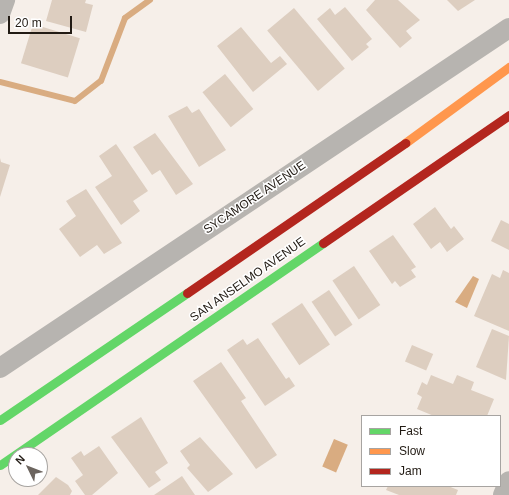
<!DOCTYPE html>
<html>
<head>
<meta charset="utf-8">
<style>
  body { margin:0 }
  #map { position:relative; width:509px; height:495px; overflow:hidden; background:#f6efe9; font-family:Helvetica,sans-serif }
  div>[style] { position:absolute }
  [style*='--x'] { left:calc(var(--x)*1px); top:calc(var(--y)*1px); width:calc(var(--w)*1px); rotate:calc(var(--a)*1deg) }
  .water>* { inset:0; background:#d9ac81; transform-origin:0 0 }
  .stream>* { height:6px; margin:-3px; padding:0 3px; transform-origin:3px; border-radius:3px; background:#d9ac81 }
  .building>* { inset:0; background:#ddcec0; transform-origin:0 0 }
  .street>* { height:20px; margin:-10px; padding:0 10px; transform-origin:10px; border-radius:10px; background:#b7b4b0 }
  .fast>* { height:9px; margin:-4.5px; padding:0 4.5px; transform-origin:4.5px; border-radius:4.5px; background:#63d668 }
  .slow>* { height:9px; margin:-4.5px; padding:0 4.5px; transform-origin:4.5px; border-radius:4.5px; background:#ff974d }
  .jam>* { height:9px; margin:-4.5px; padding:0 4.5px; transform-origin:4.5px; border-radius:4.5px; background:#b3261e }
  span { translate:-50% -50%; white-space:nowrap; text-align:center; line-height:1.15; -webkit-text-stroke:3px #fff; paint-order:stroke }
  .street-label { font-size:12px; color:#221b14 }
  .legend { position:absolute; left:361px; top:415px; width:140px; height:72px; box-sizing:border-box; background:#fff; border:1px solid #a7a4a1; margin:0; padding:5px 7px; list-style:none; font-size:12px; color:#221b14 }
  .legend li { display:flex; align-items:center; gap:8px; height:20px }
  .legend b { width:20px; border:1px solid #a7a4a1 }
  .north { position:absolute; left:8px; top:447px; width:40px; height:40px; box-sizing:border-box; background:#fff; border:1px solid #a7a4a1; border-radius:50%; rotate:313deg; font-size:11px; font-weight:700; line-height:16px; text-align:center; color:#221b14 }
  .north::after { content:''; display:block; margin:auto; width:14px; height:18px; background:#6c655f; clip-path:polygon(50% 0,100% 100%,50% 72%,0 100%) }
  .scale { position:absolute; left:8px; top:16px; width:64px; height:18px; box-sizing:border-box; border:2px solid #221b14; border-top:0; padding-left:5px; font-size:12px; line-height:14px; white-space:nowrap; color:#221b14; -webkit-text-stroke:3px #fff; paint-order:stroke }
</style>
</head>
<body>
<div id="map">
  <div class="water">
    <div style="clip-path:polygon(473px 276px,479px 279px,467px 308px,455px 302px)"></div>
    <div style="left:334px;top:439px;width:15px;height:30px;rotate:23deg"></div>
  </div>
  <div class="stream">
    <div style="--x:0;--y:82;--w:77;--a:14.2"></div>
    <div style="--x:75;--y:101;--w:33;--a:-38"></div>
    <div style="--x:101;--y:81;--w:67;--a:-69.1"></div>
    <div style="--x:125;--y:18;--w:31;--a:-36"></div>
  </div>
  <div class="building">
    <div style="clip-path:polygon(52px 0,86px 0,85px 3px,93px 5px,86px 32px,46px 21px)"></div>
    <div style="clip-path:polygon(375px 0,398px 0,420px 20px,406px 31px,412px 38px,400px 48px,366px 10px)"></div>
    <div style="clip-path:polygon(447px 0,475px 0,458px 11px)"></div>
    <div style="clip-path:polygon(345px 7px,372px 39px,366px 44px,369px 47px,352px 61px,317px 19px,330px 8px,335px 15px)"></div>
    <div style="left:294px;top:8px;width:79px;height:35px;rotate:50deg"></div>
    <div style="left:33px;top:24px;width:49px;height:41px;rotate:17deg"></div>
    <div style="clip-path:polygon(241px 27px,271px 63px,280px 56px,287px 64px,253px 92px,217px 46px)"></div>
    <div style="left:225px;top:74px;width:45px;height:29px;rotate:51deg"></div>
    <div style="clip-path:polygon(187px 106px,192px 113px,199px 109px,226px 150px,199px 167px,168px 116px)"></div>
    <div style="clip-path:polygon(155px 133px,193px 184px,176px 195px,160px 170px,152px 175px,133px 147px)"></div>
    <div style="clip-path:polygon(116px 144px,148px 191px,133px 201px,140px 211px,121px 225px,95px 187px,112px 176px,99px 156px)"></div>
    <div style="clip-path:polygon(0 158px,1px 162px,10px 165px,0 197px)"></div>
    <div style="clip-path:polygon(86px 189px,122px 243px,104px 254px,97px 245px,80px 257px,59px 229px,76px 216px,66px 201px)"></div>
    <div style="clip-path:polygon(435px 207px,451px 229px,454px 226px,464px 239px,447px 252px,440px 242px,431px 249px,413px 224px)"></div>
    <div style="clip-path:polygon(501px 220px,509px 224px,509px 250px,491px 241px)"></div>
    <div style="clip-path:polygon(393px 235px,416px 267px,411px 270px,416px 277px,400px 287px,395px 281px,392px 284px,369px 251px)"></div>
    <div style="left:354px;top:266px;width:47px;height:26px;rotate:56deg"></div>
    <div style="clip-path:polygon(503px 270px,509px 273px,509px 331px,474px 316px,492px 274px,500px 278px)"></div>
    <div style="left:329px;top:290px;width:42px;height:21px;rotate:56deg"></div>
    <div style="left:302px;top:303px;width:50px;height:37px;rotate:56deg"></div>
    <div style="clip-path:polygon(492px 329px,509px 336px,506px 380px,476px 367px)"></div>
    <div style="clip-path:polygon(258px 338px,286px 379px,289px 377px,295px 386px,265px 406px,227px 350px,243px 339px,247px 345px)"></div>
    <div style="left:412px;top:345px;width:23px;height:18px;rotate:23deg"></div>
    <div style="clip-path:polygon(221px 362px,246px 398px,241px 401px,277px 455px,256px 469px,193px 381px)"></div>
    <div style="clip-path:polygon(431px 375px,453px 384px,457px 375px,474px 382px,471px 390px,494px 399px,487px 416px,434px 416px,417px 409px,422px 397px,417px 394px,422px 382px,427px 385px)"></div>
    <div style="clip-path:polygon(141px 417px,168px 463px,155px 472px,161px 480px,149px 488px,111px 437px)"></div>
    <div style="clip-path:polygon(200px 437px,233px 474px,208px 492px,187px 468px,190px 465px,180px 451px)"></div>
    <div style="clip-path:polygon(99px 446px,118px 473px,92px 495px,85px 495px,75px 481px,83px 475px,71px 458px,81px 451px,84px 456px)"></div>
    <div style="clip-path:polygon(182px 476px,195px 495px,154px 495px)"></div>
    <div style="clip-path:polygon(56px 477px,68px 485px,72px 491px,70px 495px,38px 495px)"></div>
    <div style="clip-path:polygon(388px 486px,448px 486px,458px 490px,456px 495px,399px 495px,386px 490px)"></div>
  </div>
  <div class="street">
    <div style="--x:0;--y:14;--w:15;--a:-70"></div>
    <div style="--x:0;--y:368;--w:612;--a:-33.74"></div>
    <div style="--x:503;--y:495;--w:15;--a:-67"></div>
  </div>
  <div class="fast">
    <div style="--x:0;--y:420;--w:226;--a:-34.2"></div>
    <div style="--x:0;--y:465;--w:392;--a:-34.5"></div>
  </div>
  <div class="slow">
    <div style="--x:405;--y:143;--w:129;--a:-36.2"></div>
  </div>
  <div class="jam">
    <div style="--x:323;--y:243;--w:226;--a:-34.5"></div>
    <div style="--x:187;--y:293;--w:265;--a:-34.5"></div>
  </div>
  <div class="street-label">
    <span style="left:255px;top:198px;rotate:-34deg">SYCAMORE AVENUE</span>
    <span style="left:248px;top:280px;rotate:-35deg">SAN ANSELMO AVENUE</span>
  </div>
  <ul class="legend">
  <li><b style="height:5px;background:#63d668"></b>Fast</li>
  <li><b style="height:5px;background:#ff974d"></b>Slow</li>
  <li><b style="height:5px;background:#b3261e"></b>Jam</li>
  </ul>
  <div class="north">N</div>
  <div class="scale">20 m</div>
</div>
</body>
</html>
